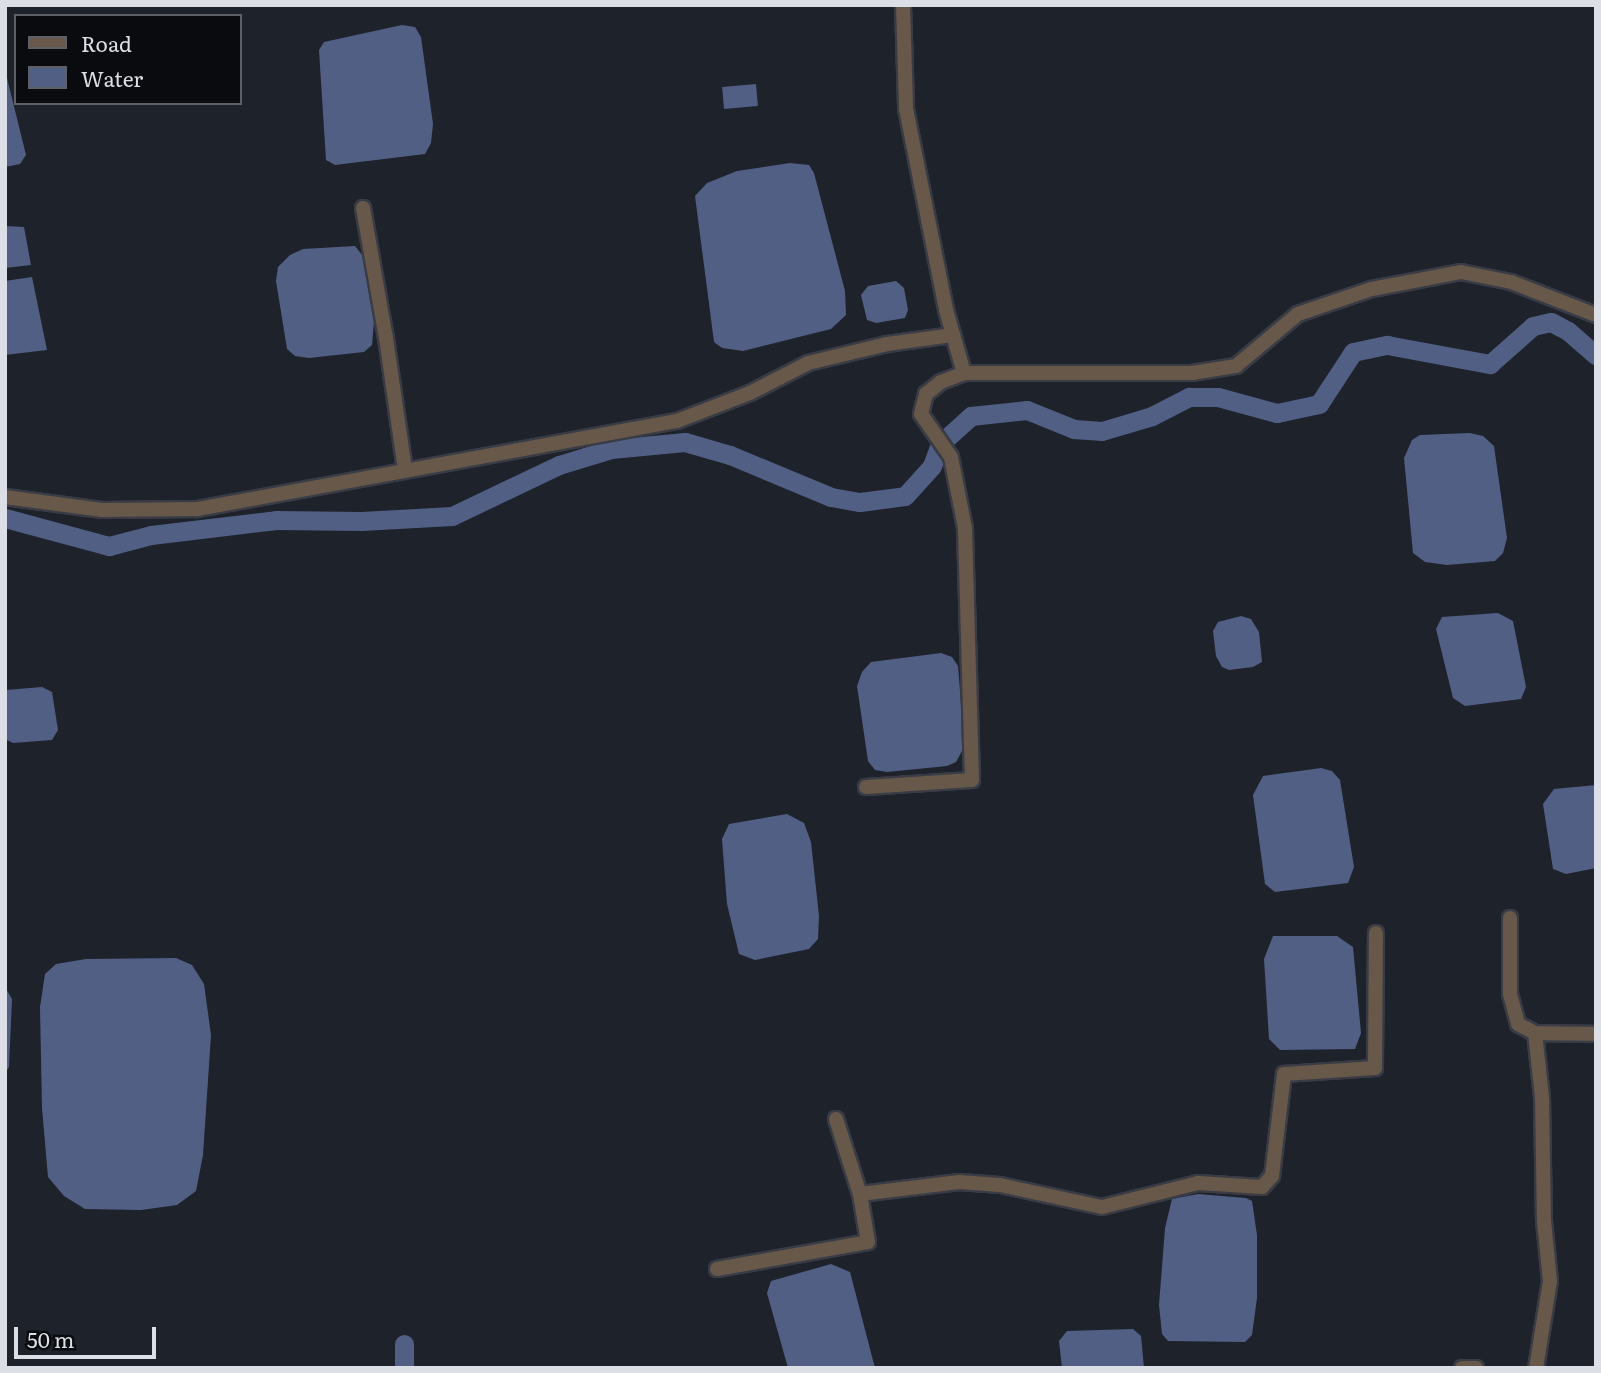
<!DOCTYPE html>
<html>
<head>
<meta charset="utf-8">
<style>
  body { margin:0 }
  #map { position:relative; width:1601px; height:1373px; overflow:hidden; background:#1e222b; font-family:Literata,serif }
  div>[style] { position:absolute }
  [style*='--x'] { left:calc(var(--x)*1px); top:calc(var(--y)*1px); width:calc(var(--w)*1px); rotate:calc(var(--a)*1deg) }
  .water>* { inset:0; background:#515f85; transform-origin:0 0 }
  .canal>* { height:19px; margin:-9.5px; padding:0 9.5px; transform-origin:9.5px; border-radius:9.5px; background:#515f85 }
  .roads { filter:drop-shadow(2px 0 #393c45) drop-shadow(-2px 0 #393c45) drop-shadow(0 2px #393c45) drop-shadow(0 -2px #393c45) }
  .minor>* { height:14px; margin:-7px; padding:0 7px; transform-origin:7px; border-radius:7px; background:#67584a }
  span { translate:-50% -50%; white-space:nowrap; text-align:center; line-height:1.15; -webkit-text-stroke:5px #0a0b0f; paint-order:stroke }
  .frame { position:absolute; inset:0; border:7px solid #dcdfe5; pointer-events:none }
  .legend { position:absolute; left:14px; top:14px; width:228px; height:91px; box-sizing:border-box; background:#0a0b0f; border:2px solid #5e6065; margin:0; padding:9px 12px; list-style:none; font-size:21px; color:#dcdfe5 }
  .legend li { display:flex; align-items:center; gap:14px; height:35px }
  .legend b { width:35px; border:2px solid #5e6065 }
  .scale { position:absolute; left:14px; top:1327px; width:142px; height:32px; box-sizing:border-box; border:4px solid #dcdfe5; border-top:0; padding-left:9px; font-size:21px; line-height:24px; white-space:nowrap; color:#dcdfe5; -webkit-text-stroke:5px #0a0b0f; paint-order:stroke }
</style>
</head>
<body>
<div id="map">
  <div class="water">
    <div style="clip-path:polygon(402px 25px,415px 27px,421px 37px,433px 124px,431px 143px,425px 154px,335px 165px,326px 160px,319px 50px,324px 42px)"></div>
    <div style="clip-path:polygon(5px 70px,26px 155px,20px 164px,5px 167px)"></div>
    <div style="left:756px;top:84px;width:22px;height:34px;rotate:85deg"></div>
    <div style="clip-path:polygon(790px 163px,809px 165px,814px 173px,845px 291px,846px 315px,831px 329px,743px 351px,722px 348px,714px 342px,695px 196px,707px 183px,737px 171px)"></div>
    <div style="clip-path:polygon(5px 226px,24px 227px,31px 265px,5px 268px)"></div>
    <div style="clip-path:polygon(355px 246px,366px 260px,375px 309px,372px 345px,364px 352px,309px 358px,295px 356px,287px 349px,276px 281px,278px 267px,290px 255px,303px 249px)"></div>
    <div style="clip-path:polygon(32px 277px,47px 350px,5px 355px,5px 281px)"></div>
    <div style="clip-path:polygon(896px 281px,904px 288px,908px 310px,905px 318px,876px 323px,867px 320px,861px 295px,868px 286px)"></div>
    <div style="clip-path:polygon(1470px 433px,1483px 436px,1494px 446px,1507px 538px,1503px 553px,1495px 561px,1447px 565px,1425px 562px,1413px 553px,1404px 458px,1412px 440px,1420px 435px)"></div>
    <div style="clip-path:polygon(1498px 613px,1513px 621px,1526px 687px,1521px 699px,1465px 706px,1453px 698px,1436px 629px,1442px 617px)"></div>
    <div style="clip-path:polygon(1241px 616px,1251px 619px,1259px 632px,1262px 662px,1253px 667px,1229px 670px,1222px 667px,1216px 656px,1213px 631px,1218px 622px)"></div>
    <div style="clip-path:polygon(941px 653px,952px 657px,958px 666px,963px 728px,962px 751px,956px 762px,947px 766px,887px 772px,875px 770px,868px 761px,857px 686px,862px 672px,871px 662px)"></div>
    <div style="clip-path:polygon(42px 687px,52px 692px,58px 730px,52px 740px,13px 743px,5px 739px,6px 690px)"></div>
    <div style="clip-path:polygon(1321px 768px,1332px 771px,1340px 780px,1354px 867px,1348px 883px,1275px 892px,1265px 884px,1253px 795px,1263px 776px)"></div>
    <div style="clip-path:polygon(1596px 785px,1596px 868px,1566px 874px,1553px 869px,1543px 804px,1554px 789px)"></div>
    <div style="clip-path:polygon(787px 814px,804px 823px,811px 842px,819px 916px,818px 939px,809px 949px,755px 960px,739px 954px,727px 904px,722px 839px,729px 824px)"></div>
    <div style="clip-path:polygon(1273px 936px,1337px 936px,1353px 947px,1361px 1033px,1355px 1049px,1280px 1050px,1269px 1039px,1264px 959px)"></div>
    <div style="clip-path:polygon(176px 958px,192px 965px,204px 984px,211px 1035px,203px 1155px,196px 1191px,177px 1205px,141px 1210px,85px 1209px,64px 1196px,48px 1177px,42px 1108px,40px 1007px,45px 974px,56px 964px,86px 959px)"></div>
    <div style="clip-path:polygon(5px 987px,12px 999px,9px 1067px,5px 1073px)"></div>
    <div style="clip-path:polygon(1198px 1194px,1246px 1198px,1252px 1201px,1257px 1235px,1257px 1298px,1252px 1335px,1245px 1342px,1168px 1341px,1162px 1334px,1159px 1305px,1165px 1228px,1172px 1199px)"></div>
    <div style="clip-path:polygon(831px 1264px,850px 1272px,875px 1368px,788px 1368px,767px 1293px,771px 1281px)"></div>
    <div style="clip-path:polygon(1133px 1329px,1141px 1336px,1144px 1368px,1062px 1368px,1059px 1341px,1067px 1331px)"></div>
  </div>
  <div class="canal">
    <div style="--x:5;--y:518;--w:108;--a:15.1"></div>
    <div style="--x:109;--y:546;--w:43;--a:-14.7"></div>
    <div style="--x:151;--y:535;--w:126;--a:-6.8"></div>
    <div style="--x:276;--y:520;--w:85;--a:0.7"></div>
    <div style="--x:361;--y:521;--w:91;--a:-3.1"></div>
    <div style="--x:452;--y:516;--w:119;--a:-25.5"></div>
    <div style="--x:559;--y:465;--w:54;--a:-17.1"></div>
    <div style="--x:611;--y:449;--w:74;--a:-5.4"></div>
    <div style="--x:685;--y:442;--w:47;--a:16.1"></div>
    <div style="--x:730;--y:455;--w:109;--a:22.6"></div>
    <div style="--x:831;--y:497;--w:29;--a:10"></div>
    <div style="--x:860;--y:502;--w:45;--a:-7.6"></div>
    <div style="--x:905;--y:496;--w:40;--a:-48"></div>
    <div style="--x:932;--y:466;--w:23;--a:-70"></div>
    <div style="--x:940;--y:444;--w:42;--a:-42.1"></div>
    <div style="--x:971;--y:416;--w:56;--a:-6.1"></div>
    <div style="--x:1027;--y:410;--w:51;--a:22"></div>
    <div style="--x:1074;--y:429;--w:28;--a:4"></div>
    <div style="--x:1102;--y:431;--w:52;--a:-16.7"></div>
    <div style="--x:1152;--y:416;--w:42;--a:-27.2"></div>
    <div style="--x:1189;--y:397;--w:29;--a:0"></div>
    <div style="--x:1218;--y:397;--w:61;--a:15.2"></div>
    <div style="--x:1277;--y:413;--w:43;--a:-12.1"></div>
    <div style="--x:1319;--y:404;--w:62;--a:-56.8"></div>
    <div style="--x:1353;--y:352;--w:35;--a:-12"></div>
    <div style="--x:1387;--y:345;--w:105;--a:10.5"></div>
    <div style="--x:1490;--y:364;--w:57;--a:-41.5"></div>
    <div style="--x:1533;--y:326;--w:18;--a:-13"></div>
    <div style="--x:1551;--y:322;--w:19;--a:28"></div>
    <div style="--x:1568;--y:331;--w:37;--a:41"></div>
    <div style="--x:404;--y:1368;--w:24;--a:-90"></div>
  </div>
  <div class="roads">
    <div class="minor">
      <div style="--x:903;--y:5;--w:104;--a:88.3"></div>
      <div style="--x:906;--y:109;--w:205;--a:78.7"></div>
      <div style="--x:946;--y:310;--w:66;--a:74.1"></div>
      <div style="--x:363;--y:208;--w:132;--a:80"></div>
      <div style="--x:386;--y:338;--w:133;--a:81.8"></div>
      <div style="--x:5;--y:497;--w:98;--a:7.6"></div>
      <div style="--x:102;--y:510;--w:95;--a:-0.6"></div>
      <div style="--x:197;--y:509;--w:488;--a:-10.4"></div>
      <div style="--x:677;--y:421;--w:78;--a:-21"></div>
      <div style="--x:750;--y:393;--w:65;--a:-27.3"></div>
      <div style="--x:808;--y:363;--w:81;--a:-13.5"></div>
      <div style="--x:887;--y:344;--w:67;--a:-7.8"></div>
      <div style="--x:866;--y:787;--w:106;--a:-3.8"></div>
      <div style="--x:972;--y:780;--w:252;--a:-91.6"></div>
      <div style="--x:965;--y:528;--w:72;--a:-101.2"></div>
      <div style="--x:951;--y:457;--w:52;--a:-124.9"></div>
      <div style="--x:921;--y:414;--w:21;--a:-76"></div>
      <div style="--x:926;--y:394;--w:19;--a:-39"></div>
      <div style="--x:941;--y:382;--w:25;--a:-21"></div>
      <div style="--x:964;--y:373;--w:228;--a:0"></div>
      <div style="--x:1192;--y:373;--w:45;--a:-9"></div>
      <div style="--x:1236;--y:366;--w:81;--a:-40"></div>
      <div style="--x:1298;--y:314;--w:78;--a:-18.7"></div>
      <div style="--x:1372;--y:289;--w:91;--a:-10.8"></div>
      <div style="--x:1461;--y:272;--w:51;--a:11.3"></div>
      <div style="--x:1511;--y:282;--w:91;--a:21.2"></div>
      <div style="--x:1510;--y:918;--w:76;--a:90"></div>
      <div style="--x:1510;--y:994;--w:31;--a:75"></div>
      <div style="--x:1518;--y:1024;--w:19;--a:28"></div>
      <div style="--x:1535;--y:1033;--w:64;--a:83.8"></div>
      <div style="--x:1542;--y:1097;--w:124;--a:89.1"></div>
      <div style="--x:1544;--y:1221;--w:60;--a:84.3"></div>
      <div style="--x:1550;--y:1281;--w:88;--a:99.1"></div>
      <div style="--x:1535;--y:1033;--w:61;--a:0.9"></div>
      <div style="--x:836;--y:1119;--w:79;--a:72.3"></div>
      <div style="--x:860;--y:1194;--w:100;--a:-6.9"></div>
      <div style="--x:959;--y:1182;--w:41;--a:4.2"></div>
      <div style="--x:1000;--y:1185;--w:104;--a:12.2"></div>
      <div style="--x:1102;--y:1207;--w:99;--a:-14"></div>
      <div style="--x:1198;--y:1183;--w:64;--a:3.6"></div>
      <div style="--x:1262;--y:1187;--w:15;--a:-48"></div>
      <div style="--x:1272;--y:1176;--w:103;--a:-83.3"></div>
      <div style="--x:1284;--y:1074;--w:91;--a:-3.8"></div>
      <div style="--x:1375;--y:1068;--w:135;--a:-89.6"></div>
      <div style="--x:717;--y:1269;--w:153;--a:-10.1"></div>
      <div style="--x:868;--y:1242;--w:49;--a:-99.5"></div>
      <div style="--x:1462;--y:1368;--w:14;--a:0"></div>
    </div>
  </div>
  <div class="frame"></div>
  <ul class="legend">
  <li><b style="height:9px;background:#67584a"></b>Road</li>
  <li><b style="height:19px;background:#515f85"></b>Water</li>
  </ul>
  <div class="scale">50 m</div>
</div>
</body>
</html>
